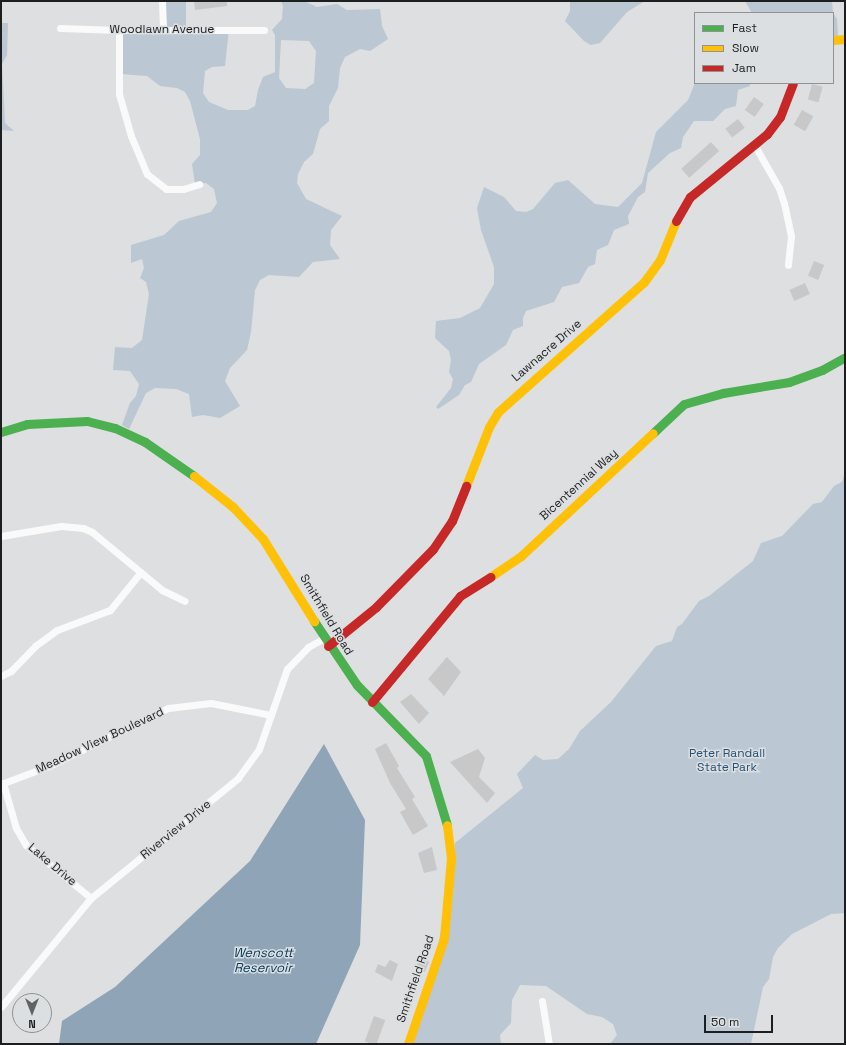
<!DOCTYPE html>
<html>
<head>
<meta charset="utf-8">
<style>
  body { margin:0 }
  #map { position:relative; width:846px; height:1045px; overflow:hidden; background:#dddfe0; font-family:"Space Grotesk",sans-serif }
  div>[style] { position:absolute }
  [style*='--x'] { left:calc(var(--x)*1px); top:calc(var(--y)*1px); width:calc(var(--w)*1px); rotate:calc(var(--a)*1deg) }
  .green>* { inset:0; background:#bbc7d2 }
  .water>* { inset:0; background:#8fa4b6 }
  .building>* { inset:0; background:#c8c8c9; transform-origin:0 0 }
  .street>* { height:7px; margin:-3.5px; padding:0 3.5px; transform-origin:3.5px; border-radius:3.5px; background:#fafafa }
  .fast>* { height:9px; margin:-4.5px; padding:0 4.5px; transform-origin:4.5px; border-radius:4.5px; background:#4caf50 }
  .slow>* { height:9px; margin:-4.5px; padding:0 4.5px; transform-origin:4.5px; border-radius:4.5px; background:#ffc107 }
  .jam>* { height:9px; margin:-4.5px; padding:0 4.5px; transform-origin:4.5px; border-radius:4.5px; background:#c62828 }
  span { translate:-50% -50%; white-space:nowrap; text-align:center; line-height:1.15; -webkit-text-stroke:3px #dcdfe1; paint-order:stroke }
  .street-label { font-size:12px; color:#1d1e1f }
  .park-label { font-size:12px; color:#235178 }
  .water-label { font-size:13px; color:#01385b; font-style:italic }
  .frame { position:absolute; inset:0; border:2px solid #1d1e1f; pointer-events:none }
  .legend { position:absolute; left:694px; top:12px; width:140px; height:72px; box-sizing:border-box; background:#dcdfe1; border:1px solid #909293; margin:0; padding:5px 7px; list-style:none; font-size:12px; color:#1d1e1f }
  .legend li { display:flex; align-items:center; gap:8px; height:20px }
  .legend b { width:20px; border:1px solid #909293 }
  .north { position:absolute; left:12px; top:993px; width:40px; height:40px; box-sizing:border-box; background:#dcdfe1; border:1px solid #909293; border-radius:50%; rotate:180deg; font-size:11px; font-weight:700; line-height:16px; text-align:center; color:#1d1e1f }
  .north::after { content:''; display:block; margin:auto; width:14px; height:18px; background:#606263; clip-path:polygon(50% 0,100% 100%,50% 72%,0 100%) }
  .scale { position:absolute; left:704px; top:1015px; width:69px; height:18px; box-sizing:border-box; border:2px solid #1d1e1f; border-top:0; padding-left:5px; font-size:12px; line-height:14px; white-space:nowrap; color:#1d1e1f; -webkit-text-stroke:3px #dcdfe1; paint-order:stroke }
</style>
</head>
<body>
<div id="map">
  <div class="green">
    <div style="clip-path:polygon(evenodd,164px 1px,186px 1px,186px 27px,229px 29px,225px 66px,212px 67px,205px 71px,203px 93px,209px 102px,228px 110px,248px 110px,255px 106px,258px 90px,263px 77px,275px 72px,275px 35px,272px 30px,282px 19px,283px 6px,281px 1px,304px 1px,317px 7px,337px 4px,347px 10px,380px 9px,382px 26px,388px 39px,370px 51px,360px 49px,345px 57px,340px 68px,338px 88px,329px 106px,329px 121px,320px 129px,313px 154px,304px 162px,298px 174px,297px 183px,306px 199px,342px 216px,331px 230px,330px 245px,340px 259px,313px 262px,299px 277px,269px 275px,260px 280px,255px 290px,251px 332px,247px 350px,230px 368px,225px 381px,240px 406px,220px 418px,203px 415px,192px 417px,189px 394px,176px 389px,155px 388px,146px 393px,129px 429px,122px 425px,130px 403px,136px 396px,139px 384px,130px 371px,113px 370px,115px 347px,132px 348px,142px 340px,149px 294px,146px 282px,140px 278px,144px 268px,142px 259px,131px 263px,131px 245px,164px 235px,179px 221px,211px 212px,217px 203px,214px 189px,206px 183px,195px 184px,192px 164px,200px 155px,200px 139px,190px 101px,185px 92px,177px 88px,160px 86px,147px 76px,121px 74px,120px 32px,124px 27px,167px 26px,164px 1px,281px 40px,309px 41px,316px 51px,314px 83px,305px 89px,286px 88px,279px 78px,281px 40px)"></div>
    <div style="clip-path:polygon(570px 1px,645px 1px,627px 12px,600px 43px,591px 45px,584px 41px,565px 21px,570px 11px)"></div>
    <div style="clip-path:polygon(745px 1px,832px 1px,833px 13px,837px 19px,838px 37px,833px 37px,833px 13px,752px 13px)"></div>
    <div style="clip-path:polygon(1px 23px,8px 23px,7px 55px,2px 64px,5px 123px,14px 131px,1px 130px)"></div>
    <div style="clip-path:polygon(695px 83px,750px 83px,750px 86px,738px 90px,736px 106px,725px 109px,713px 121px,694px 121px,683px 137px,681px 148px,670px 153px,648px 173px,645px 192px,638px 197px,628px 216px,629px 224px,614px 230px,608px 245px,597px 250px,595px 264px,588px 267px,579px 283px,562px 287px,554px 302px,526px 311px,523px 318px,523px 326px,513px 330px,506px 345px,479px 364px,471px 382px,465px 385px,459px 395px,438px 409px,436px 407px,451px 388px,453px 379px,449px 372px,451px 360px,449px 351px,435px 338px,436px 321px,460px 318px,480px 308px,494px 284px,494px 267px,481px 230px,477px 208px,484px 187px,504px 197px,516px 211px,526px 212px,533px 209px,555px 183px,568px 180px,595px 204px,618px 207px,642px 183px,656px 132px,688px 100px)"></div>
    <div style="clip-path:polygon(845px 472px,845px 913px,831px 914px,792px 934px,778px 948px,773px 957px,769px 979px,763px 987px,751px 1044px,610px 1044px,617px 1035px,613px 1024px,602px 1017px,587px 1014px,546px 986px,520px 985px,512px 1000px,511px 1023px,500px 1035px,501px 1044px,409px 1044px,434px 972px,455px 843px,523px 788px,517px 774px,535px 755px,543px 760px,558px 759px,569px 749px,580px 731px,611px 702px,656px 646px,672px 641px,677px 627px,682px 624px,699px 601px,709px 596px,753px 561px,761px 543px,782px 536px,813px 504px,822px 502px,834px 486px,842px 482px)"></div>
  </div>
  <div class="water">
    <div style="clip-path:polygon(324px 744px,365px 820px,360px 945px,316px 1044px,59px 1044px,62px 1021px,115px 987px,250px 861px)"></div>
  </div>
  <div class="building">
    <div style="clip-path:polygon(194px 1px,227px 1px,227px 6px,195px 10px)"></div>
    <div style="left:812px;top:84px;width:11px;height:16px;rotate:15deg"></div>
    <div style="left:754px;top:97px;width:12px;height:16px;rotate:35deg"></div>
    <div style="left:802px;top:110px;width:13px;height:17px;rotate:29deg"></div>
    <div style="left:738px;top:119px;width:11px;height:16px;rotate:52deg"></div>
    <div style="left:711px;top:142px;width:12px;height:40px;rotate:48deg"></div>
    <div style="left:814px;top:261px;width:11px;height:16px;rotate:22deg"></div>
    <div style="left:805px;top:283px;width:12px;height:17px;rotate:66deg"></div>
    <div style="clip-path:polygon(447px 657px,461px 672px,444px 696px,428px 679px)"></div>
    <div style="clip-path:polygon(411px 694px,429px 713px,419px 724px,400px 702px)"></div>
    <div style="clip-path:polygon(386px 743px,399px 766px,397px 768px,415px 797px,412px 799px,428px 826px,413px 835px,400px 812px,406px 809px,390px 783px,375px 749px)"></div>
    <div style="clip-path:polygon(478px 749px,485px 758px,479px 777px,495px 793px,487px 803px,450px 762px)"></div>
    <div style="clip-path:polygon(432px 847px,437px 870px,424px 873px,418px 853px)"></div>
    <div style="left:420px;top:958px;width:10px;height:11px;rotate:24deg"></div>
    <div style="clip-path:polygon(390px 960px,398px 964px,392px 981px,375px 972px,378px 964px,385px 967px)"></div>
    <div style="left:374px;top:1016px;width:12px;height:27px;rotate:20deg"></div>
  </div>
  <div class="street">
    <div style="--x:162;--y:1;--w:28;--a:88"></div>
    <div style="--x:60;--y:28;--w:59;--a:1.9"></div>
    <div style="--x:119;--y:30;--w:145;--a:0"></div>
    <div style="--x:119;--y:30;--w:64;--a:90"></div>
    <div style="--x:119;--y:94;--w:44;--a:74.1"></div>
    <div style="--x:131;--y:136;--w:41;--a:67.2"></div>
    <div style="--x:147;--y:174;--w:24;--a:38"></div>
    <div style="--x:166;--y:189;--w:17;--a:0"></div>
    <div style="--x:183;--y:189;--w:17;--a:-17"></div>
    <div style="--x:755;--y:146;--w:48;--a:60.3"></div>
    <div style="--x:779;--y:188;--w:16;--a:72"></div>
    <div style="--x:784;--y:203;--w:34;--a:78"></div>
    <div style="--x:791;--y:236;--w:29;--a:96"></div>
    <div style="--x:1;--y:536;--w:61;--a:-9.5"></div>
    <div style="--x:61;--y:526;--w:22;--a:5"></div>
    <div style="--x:83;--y:528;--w:10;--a:24"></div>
    <div style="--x:92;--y:532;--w:91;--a:39.6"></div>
    <div style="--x:162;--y:590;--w:25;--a:26"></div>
    <div style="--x:1;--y:676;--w:11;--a:-27"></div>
    <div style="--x:11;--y:671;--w:35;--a:-46"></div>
    <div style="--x:35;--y:646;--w:27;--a:-36"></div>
    <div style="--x:57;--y:630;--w:57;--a:-20.7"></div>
    <div style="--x:110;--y:610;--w:48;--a:-51"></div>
    <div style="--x:3;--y:783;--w:47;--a:73.9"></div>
    <div style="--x:16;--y:828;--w:20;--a:60"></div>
    <div style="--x:26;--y:845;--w:84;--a:39.2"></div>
    <div style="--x:1;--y:784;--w:51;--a:-20.6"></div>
    <div style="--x:49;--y:766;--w:132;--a:-26"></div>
    <div style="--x:168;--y:708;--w:43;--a:-6.6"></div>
    <div style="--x:211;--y:703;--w:61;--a:11.3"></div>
    <div style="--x:542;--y:1001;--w:44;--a:80.8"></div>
    <div style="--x:1;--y:1007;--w:141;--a:-50.5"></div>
    <div style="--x:91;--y:898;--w:190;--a:-39.2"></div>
    <div style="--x:238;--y:778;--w:36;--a:-54"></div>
    <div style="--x:259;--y:749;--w:85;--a:-70.7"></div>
    <div style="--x:287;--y:669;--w:30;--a:-46"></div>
    <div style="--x:308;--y:647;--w:18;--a:-29"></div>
  </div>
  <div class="fast">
    <div style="--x:1;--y:432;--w:27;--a:-17"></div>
    <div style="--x:27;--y:424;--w:60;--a:-2.9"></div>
    <div style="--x:87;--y:421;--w:29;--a:14"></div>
    <div style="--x:115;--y:428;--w:33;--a:25"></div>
    <div style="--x:145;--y:442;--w:60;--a:34.8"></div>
    <div style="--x:653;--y:433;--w:42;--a:-43.1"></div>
    <div style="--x:684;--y:404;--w:41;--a:-15.8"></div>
    <div style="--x:723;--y:393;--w:67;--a:-9.5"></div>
    <div style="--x:789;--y:382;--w:35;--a:-20"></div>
    <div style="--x:822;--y:370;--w:26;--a:-29"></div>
    <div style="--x:314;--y:621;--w:77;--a:56.1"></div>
    <div style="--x:357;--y:685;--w:99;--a:45.8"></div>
    <div style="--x:426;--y:756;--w:72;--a:73.1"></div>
  </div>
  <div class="slow">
    <div style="--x:833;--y:40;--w:12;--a:-5"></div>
    <div style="--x:194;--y:476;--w:50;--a:38.5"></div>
    <div style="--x:233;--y:507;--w:44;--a:46.8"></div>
    <div style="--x:263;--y:539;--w:97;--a:58.1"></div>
    <div style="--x:466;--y:486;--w:63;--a:-68.7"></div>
    <div style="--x:489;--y:427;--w:17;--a:-59"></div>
    <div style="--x:498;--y:412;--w:195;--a:-41.7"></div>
    <div style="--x:644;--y:282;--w:27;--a:-54"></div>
    <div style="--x:660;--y:260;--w:42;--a:-67.7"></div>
    <div style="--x:490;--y:577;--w:37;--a:-34"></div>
    <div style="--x:521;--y:556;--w:180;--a:-43"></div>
    <div style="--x:408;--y:1044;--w:112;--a:-71.2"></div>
    <div style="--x:444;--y:938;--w:80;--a:-85"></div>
    <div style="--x:451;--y:858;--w:33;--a:-97"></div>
  </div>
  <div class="jam">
    <div style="--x:676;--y:221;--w:28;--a:-60"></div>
    <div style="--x:690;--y:197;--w:99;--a:-39.3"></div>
    <div style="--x:767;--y:134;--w:21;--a:-53"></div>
    <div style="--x:780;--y:117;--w:36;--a:-69"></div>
    <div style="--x:328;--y:646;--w:62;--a:-39.1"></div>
    <div style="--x:376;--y:607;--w:81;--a:-45.5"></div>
    <div style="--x:433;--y:549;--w:34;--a:-56"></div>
    <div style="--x:452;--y:521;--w:38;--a:-68"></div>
    <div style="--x:372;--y:702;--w:138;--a:-50.3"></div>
    <div style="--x:460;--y:596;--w:36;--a:-32"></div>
  </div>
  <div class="street-label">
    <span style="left:162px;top:30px">Woodlawn Avenue</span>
    <span style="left:547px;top:351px;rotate:-41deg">Lawnacre Drive</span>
    <span style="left:579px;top:485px;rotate:-42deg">Bicentennial Way</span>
    <span style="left:326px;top:615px;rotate:59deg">Smithfield Road</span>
    <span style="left:100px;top:741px;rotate:-25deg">Meadow View Boulevard</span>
    <span style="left:176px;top:830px;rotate:-39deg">Riverview Drive</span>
    <span style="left:52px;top:865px;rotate:40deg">Lake Drive</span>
    <span style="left:416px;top:979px;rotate:-71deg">Smithfield Road</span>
  </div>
  <div class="park-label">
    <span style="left:727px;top:761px">Peter Randall<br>State Park</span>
  </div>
  <div class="water-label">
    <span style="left:263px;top:961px">Wenscott<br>Reservoir</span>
  </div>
  <div class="frame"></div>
  <ul class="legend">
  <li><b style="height:5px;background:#4caf50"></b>Fast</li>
  <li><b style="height:5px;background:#ffc107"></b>Slow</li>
  <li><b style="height:5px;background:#c62828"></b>Jam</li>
  </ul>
  <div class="north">N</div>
  <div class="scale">50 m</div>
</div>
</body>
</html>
